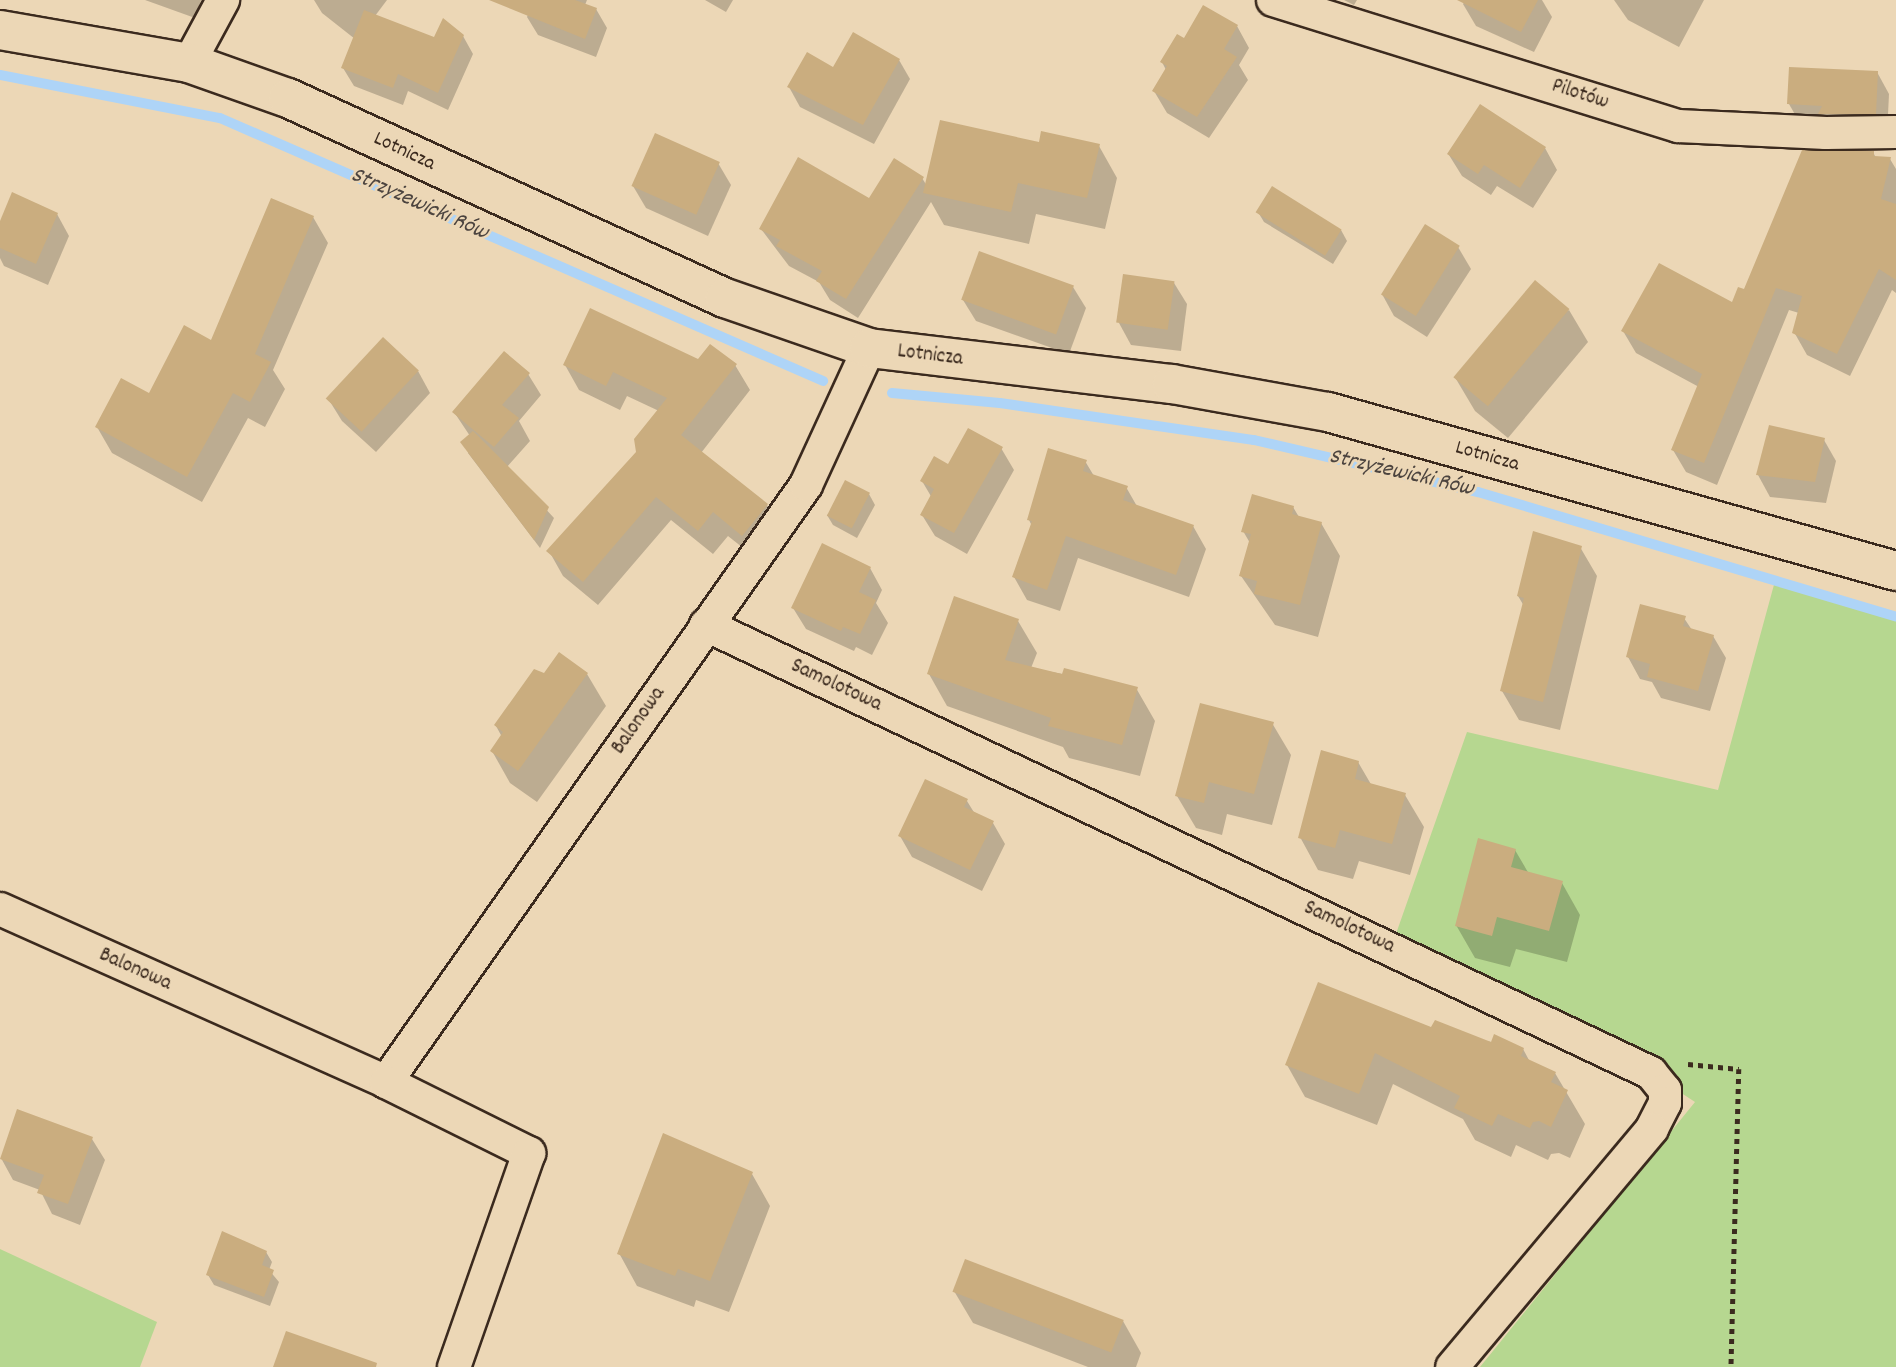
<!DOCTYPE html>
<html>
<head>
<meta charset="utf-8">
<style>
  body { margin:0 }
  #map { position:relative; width:1896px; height:1367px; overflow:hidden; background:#ecd7b6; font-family:Dekko,sans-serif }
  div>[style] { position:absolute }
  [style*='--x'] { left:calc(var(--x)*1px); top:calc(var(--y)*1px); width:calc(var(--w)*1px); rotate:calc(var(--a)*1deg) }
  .green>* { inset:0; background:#b6d790 }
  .shadow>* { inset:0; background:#0003 }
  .stream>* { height:10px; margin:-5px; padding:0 5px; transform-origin:5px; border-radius:5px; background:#aed4f7 }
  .building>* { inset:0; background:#caad7f; transform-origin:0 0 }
  .path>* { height:4.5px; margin-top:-2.25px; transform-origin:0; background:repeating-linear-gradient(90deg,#3b2a1e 0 5px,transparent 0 10px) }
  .roads { filter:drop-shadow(2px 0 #3b2a1e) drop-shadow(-2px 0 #3b2a1e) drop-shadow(0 2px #3b2a1e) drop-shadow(0 -2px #3b2a1e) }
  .minor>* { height:32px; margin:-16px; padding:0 16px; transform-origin:16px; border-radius:16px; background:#ecd7b6 }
  .tertiary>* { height:38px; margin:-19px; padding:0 19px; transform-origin:19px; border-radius:19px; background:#ecd7b6 }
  span { translate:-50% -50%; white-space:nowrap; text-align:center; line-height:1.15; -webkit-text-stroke:5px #ecd7b6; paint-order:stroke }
  .street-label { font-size:21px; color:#3b2a1e }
  .water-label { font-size:23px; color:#4c443f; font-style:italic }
</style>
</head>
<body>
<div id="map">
  <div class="green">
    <div style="clip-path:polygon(1775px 581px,1896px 617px,1896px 1367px,1480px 1367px,1695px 1102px,1628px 1058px,1391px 948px,1467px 732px,1718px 790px)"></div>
    <div style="clip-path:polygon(0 1249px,157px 1322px,140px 1367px,0 1367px)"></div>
  </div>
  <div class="shadow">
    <div style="clip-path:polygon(145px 0,201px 0,195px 18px)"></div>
    <div style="clip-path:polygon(314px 0,387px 0,375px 16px,435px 39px,463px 36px,473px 54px,448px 110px,408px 91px,403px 105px,354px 86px,343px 68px,355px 39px,322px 13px)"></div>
    <div style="clip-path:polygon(533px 0,587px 0,585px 5px,596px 9px,607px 28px,596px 57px,538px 35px,527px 17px)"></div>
    <div style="clip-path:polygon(705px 0,733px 0,726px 12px)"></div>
    <div style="clip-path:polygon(1344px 0,1357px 0,1354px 5px)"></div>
    <div style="clip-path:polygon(1466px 0,1542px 0,1552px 17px,1534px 52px,1476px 26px,1463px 4px)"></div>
    <div style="clip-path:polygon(1614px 0,1704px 0,1679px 47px,1628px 20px)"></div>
    <div style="clip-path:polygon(1237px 26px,1249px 48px,1239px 65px,1248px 80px,1209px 138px,1167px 113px,1154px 91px,1166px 70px,1162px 62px,1184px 40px)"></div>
    <div style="clip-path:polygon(899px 60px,910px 79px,874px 144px,800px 107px,789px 87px,834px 69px)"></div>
    <div style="clip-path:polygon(1877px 72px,1889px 94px,1887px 135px,1801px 125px,1789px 104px)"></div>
    <div style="clip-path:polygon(1040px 144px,1099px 146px,1117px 178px,1105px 229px,1036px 214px,1029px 244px,944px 225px,931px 202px,858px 318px,830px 300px,819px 282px,789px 266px,761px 229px,869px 200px,922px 178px,927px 186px)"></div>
    <div style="clip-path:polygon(1545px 148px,1557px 170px,1533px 208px,1497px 186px,1491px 195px,1462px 176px,1449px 155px)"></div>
    <div style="clip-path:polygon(1873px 152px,1876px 158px,1890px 159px,1896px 169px,1896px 293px,1892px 290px,1850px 376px,1807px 355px,1794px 332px,1799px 313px,1789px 310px,1717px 485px,1686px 472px,1673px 450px,1699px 387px,1636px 353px,1623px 331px,1732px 304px)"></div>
    <div style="clip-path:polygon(718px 163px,731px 185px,708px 236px,646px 208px,633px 186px)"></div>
    <div style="clip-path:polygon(1258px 212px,1341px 230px,1347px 241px,1333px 264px,1264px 222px)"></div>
    <div style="clip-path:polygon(57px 214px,69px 236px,48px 285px,4px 266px,0 258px,0 225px)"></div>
    <div style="clip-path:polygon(313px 217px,328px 243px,273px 370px,285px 389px,265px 427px,248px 418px,202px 502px,112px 453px,97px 427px,150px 396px,212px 342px)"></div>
    <div style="clip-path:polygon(1458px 247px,1471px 269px,1427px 337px,1394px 316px,1382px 294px)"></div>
    <div style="clip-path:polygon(1174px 283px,1187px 304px,1181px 351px,1131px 345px,1119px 323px)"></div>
    <div style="clip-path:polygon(1073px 287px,1086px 308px,1069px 354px,976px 321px,963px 300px)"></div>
    <div style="clip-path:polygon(1569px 310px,1588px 342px,1508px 438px,1475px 411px,1456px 379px)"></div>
    <div style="clip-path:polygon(565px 365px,735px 365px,750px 390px,701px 453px,767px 505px,781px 530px,757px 559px,728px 536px,713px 554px,671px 520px,598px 605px,563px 576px,549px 551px,638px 452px,659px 411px,627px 396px,620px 410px,579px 390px)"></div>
    <div style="clip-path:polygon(418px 371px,430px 393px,376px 452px,342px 421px,329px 400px)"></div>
    <div style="clip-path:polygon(528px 374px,541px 395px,519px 421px,530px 441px,507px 467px,554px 518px,540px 548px,468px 453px,470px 436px,454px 412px)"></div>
    <div style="clip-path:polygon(1824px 440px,1836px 461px,1826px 503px,1770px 497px,1758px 475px)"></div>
    <div style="clip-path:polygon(1001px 448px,1014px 470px,967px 554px,935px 536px,922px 515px,932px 498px,922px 481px,949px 466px)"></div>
    <div style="clip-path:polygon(1085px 461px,1094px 476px,1126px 487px,1138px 508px,1193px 526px,1206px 549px,1189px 597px,1078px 558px,1060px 611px,1027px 600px,1014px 577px,1032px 526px,1029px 520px)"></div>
    <div style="clip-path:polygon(869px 494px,875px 505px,857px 538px,833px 525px,827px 515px)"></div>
    <div style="clip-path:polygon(1293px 507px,1299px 517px,1321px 523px,1340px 556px,1318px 637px,1275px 625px,1241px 576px,1250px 543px,1243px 531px)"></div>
    <div style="clip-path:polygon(1580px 547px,1597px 576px,1560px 730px,1519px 720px,1502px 691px,1524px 606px,1518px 596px)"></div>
    <div style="clip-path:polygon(870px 568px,882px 590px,876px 603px,888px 623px,872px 655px,856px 647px,854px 651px,806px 629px,793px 608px)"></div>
    <div style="clip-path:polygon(1684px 618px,1692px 630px,1713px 636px,1726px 658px,1710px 711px,1661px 698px,1652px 682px,1640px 679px,1628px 657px)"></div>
    <div style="clip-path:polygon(1018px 621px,1037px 653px,1031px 668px,1136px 688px,1155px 721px,1140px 776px,1069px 758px,1063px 747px,947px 706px,929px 674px)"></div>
    <div style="clip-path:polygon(587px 674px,606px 706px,537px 802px,510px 783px,492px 751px,502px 737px,496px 726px,545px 675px)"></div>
    <div style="clip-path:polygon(1272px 723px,1291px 755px,1272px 825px,1227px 814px,1222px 835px,1196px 828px,1177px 796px)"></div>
    <div style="clip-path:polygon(1358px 762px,1372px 786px,1405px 795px,1424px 827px,1410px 875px,1359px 861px,1353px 879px,1318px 870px,1300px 837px)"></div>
    <div style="clip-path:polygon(926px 781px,967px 801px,975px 814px,993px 823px,1005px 844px,982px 891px,912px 857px,900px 836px)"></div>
    <div style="clip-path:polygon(1515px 850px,1529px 874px,1562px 883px,1580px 915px,1567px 962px,1516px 949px,1510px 967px,1475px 958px,1456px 925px)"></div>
    <div style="clip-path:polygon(1432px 1029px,1523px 1049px,1530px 1062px,1555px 1073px,1585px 1124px,1570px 1158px,1559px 1153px,1551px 1154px,1548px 1160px,1516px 1145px,1511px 1157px,1475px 1140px,1463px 1119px,1393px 1084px,1377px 1125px,1305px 1097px,1287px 1065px)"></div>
    <div style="clip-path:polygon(664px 1135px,752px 1174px,770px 1206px,729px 1312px,696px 1300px,694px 1307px,637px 1286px,619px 1253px)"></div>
    <div style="clip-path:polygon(92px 1139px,105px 1160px,80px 1225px,52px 1214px,40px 1190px,13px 1180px,1px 1158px)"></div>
    <div style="clip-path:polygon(266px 1252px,272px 1262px,269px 1270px,279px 1282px,270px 1306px,214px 1285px,208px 1275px)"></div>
    <div style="clip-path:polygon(954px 1291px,1123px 1321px,1141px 1353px,1136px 1367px,1088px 1367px,973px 1323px)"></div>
  </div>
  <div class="stream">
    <div style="--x:0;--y:75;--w:224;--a:11.1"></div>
    <div style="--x:220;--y:118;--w:658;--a:23.56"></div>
    <div style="--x:892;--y:393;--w:108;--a:5.3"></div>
    <div style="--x:1000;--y:403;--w:257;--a:8.3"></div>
    <div style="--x:1254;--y:440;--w:230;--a:13.1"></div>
    <div style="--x:1478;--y:492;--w:436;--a:16.6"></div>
  </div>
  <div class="building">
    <div style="clip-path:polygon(489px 0,575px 0,597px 8px,585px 39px)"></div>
    <div style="clip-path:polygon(1457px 0,1538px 0,1521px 32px)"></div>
    <div style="clip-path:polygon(1203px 5px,1238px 25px,1224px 49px,1237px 57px,1197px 117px,1152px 91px,1167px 66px,1160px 62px,1177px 34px,1184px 38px)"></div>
    <div style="clip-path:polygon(364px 10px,434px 37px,443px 18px,464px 35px,438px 93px,398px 74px,393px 88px,341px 68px)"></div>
    <div style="clip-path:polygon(853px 32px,900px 59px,863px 125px,787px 87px,807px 52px,833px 67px)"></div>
    <div style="clip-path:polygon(1789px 67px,1878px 71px,1876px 114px,1818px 114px,1822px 106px,1787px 104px)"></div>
    <div style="clip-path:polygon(1480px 104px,1546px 147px,1520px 188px,1484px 165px,1478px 174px,1447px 154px)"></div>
    <div style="clip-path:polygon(940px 120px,1039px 142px,1041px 131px,1100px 144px,1087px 198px,1018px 183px,1011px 212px,923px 193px)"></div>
    <div style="left:655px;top:133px;width:71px;height:58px;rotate:24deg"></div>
    <div style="clip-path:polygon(1802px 150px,1874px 151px,1874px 156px,1891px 157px,1881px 199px,1896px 204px,1896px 280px,1879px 269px,1837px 354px,1792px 333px,1802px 296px,1776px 288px,1704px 463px,1671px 450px,1702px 374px,1621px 331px,1659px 263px,1732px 302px,1738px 287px,1744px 289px)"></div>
    <div style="clip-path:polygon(798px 157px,869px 198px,894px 158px,924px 177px,846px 299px,816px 281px,822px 271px,776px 246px,780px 240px,759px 229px)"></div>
    <div style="left:1272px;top:186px;width:82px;height:31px;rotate:32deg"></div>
    <div style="clip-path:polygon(12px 192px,58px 213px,36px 264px,0 248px,0 221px)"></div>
    <div style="clip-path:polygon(271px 198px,314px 216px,255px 354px,271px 362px,250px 402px,233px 393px,187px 477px,95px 427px,121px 378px,149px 393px,184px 325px,211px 340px)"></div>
    <div style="left:1425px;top:224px;width:41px;height:83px;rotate:32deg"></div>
    <div style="left:979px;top:251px;width:101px;height:52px;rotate:20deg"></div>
    <div style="left:1123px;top:274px;width:52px;height:49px;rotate:8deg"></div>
    <div style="left:1535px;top:280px;width:45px;height:127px;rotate:40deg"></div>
    <div style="clip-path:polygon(590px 308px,698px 359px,710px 344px,737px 364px,681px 435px,768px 504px,742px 536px,713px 512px,698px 531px,656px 497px,583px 582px,546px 551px,636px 452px,634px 439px,667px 398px,613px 372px,606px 386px,563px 365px)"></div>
    <div style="left:383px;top:337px;width:49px;height:84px;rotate:43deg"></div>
    <div style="clip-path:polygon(504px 351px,530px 373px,502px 405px,519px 418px,494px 447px,452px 412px)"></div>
    <div style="clip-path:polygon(1769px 425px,1825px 438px,1815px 482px,1756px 475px)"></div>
    <div style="clip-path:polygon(968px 428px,1003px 447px,954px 533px,920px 515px,934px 489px,920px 481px,934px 456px,948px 464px)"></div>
    <div style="clip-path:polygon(473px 431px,549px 507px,534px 540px,460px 442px)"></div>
    <div style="clip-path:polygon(1048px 448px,1087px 460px,1083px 471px,1128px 486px,1123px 500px,1194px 525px,1176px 575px,1066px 536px,1047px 590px,1012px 577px,1032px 521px,1027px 520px)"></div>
    <div style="left:845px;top:480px;width:28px;height:40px;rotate:27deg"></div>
    <div style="clip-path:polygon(1252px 494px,1294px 506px,1292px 514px,1322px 522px,1300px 605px,1254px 594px,1257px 581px,1239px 576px,1251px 534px,1241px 532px)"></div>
    <div style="clip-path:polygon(1533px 531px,1582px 546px,1543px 702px,1500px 691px,1524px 598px,1517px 596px)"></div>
    <div style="clip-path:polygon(822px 543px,871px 567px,859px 592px,876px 600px,860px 634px,843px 627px,841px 631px,791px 608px)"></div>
    <div style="clip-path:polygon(954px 596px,1019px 619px,1005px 660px,1062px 674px,1064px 668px,1138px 687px,1122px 745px,1048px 726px,1051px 718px,927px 674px)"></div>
    <div style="clip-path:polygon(1640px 604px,1686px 616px,1683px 626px,1714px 635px,1698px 691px,1647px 677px,1650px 664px,1626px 657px)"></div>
    <div style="clip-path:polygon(559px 652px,588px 673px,518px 771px,490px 751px,503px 732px,494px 725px,534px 669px,544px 673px)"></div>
    <div style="clip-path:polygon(1200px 703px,1274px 722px,1254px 794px,1209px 782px,1204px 803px,1175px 796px)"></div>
    <div style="clip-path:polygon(1321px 750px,1359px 761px,1355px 779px,1406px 793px,1392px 844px,1340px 830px,1335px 848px,1298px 838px)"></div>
    <div style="clip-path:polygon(925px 779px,968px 799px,964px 807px,994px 821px,970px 870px,898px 836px)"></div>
    <div style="clip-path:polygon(1478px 838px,1516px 849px,1511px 867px,1563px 881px,1549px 931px,1497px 917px,1492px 936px,1455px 926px)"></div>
    <div style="clip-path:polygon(1318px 982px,1431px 1027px,1435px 1020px,1491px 1042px,1494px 1034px,1524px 1048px,1521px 1056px,1556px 1072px,1551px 1082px,1568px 1090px,1551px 1127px,1539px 1121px,1533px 1122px,1530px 1128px,1498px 1114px,1492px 1126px,1454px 1108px,1460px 1096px,1375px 1053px,1359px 1094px,1285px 1065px)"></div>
    <div style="clip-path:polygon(17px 1109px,93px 1137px,68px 1204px,37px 1193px,44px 1175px,0 1159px)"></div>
    <div style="clip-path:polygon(663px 1133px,753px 1172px,710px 1281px,678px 1269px,675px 1276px,617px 1254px)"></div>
    <div style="clip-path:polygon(222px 1231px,267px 1251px,262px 1265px,274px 1270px,264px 1297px,206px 1275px)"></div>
    <div style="left:965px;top:1259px;width:170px;height:35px;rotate:21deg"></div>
    <div style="clip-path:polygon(286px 1331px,377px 1363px,376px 1367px,273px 1367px)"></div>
  </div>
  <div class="path">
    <div style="--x:1688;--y:1064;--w:51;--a:5.6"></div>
    <div style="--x:1739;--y:1069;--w:298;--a:91.5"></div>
  </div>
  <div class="roads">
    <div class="minor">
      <div style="--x:1273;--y:0;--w:424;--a:17.3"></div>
      <div style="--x:1678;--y:126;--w:148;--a:2.7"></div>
      <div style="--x:1826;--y:133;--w:70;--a:-0.8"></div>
      <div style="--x:189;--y:63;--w:72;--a:-61.6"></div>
      <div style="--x:706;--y:625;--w:1046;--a:25.36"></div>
      <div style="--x:1651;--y:1073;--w:22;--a:51"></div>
      <div style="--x:1665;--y:1090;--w:13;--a:90"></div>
      <div style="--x:1665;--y:1103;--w:29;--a:117"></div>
      <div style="--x:1652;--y:1129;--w:311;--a:130"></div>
      <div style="--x:0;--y:909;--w:423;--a:24.1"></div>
      <div style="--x:386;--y:1082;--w:730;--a:-54.87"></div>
      <div style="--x:806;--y:485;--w:151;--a:-65.3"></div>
      <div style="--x:386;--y:1082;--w:160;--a:26.4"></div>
      <div style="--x:529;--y:1153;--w:227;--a:109.3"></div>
    </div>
    <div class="tertiary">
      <div style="--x:0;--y:30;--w:192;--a:9.9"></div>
      <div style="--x:189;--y:63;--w:105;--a:19.5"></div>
      <div style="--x:288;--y:98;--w:481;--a:24.6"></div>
      <div style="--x:725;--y:298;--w:152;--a:19.1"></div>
      <div style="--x:869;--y:348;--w:305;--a:6.8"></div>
      <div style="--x:1172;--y:384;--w:158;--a:10.2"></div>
      <div style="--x:1328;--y:412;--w:590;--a:15.64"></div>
    </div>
  </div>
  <div class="street-label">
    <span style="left:1580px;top:95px;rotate:18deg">Pilotów</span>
    <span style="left:404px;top:152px;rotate:25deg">Lotnicza</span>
    <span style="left:930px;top:356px;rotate:7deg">Lotnicza</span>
    <span style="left:1487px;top:457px;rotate:16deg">Lotnicza</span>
    <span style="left:836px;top:686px;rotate:25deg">Samolotowa</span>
    <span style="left:639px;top:721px;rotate:-55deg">Balonowa</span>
    <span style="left:1349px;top:928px;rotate:25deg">Samolotowa</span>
    <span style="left:135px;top:970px;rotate:24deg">Balonowa</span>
  </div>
  <div class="water-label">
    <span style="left:419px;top:205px;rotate:24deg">Strzyżewicki Rów</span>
    <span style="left:1401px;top:474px;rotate:13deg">Strzyżewicki Rów</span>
  </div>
</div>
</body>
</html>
